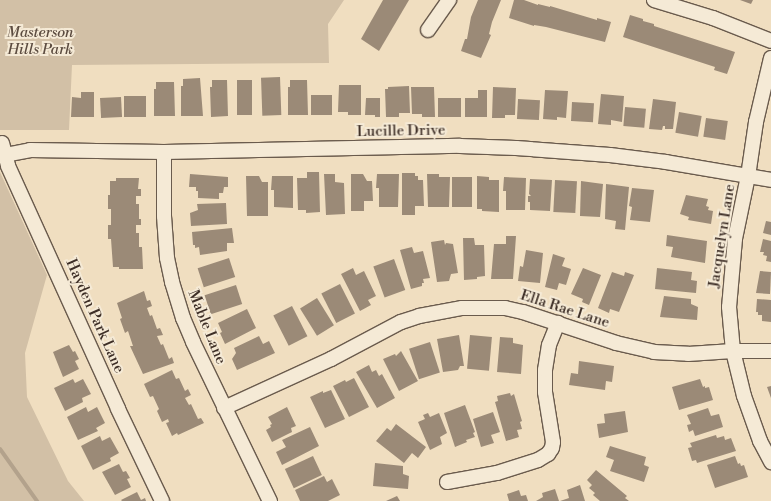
<!DOCTYPE html>
<html>
<head>
<meta charset="utf-8">
<style>
  body { margin:0 }
  #map { position:relative; width:771px; height:501px; overflow:hidden; background:#f0dec0; font-family:"Libre Bodoni",serif }
  div>[style] { position:absolute }
  [style*='--x'] { left:calc(var(--x)*1px); top:calc(var(--y)*1px); width:calc(var(--w)*1px); rotate:calc(var(--a)*1deg) }
  .green>* { inset:0; background:#d2c0a6 }
  .stream>* { height:4px; margin:-2px; padding:0 2px; transform-origin:2px; border-radius:2px; background:#b3a28c }
  .building>* { inset:0; background:#9b8a77; transform-origin:0 0 }
  .roads { filter:drop-shadow(1px 0 #6a5b4d) drop-shadow(-1px 0 #6a5b4d) drop-shadow(0 1px #6a5b4d) drop-shadow(0 -1px #6a5b4d) }
  .minor>* { height:14px; margin:-7px; padding:0 7px; transform-origin:7px; border-radius:7px; background:#f5ead6 }
  span { translate:-50% -50%; white-space:nowrap; text-align:center; line-height:1.15; -webkit-text-stroke:4px #f5ead6; paint-order:stroke }
  .park-label { font-size:15px; color:#5c4c40; font-style:italic }
  .street-label { font-size:15px; color:#3e2f27 }
</style>
</head>
<body>
<div id="map">
  <div class="green">
    <div style="clip-path:polygon(0 0,344px 0,328px 24px,329px 63px,72px 65px,69px 130px,0 130px)"></div>
    <div style="clip-path:polygon(0 172px,47px 275px,25px 353px,27px 397px,68px 481px,84px 501px,0 501px)"></div>
  </div>
  <div class="stream">
    <div style="--x:0;--y:449;--w:64;--a:54.6"></div>
  </div>
  <div class="building">
    <div style="clip-path:polygon(383px 0,409px 0,379px 51px,361px 39px)"></div>
    <div style="clip-path:polygon(478px 0,501px 0,492px 22px,489px 34px,491px 35px,481px 58px,461px 51px,465px 39px,467px 39px,471px 17px)"></div>
    <div style="clip-path:polygon(514px 0,524px 0,538px 5px,538px 4px,550px 7px,550px 6px,597px 20px,597px 18px,611px 22px,605px 42px,546px 27px,534px 25px,534px 26px,509px 18px)"></div>
    <div style="clip-path:polygon(740px 0,753px 0,751px 4px)"></div>
    <div style="clip-path:polygon(630px 15px,643px 19px,643px 21px,654px 24px,654px 26px,735px 52px,727px 74px,714px 70px,715px 67px,623px 37px)"></div>
    <div style="left:280px;top:77px;width:38px;height:19px;rotate:88deg"></div>
    <div style="clip-path:polygon(200px 78px,203px 116px,181px 116px,181px 86px,183px 86px,183px 79px)"></div>
    <div style="clip-path:polygon(212px 80px,227px 80px,228px 116px,211px 117px,210px 87px,212px 87px)"></div>
    <div style="left:237px;top:80px;width:15px;height:35px"></div>
    <div style="clip-path:polygon(290px 80px,307px 80px,308px 115px,288px 115px,288px 87px,290px 87px)"></div>
    <div style="clip-path:polygon(156px 82px,174px 82px,175px 116px,154px 116px,154px 89px,156px 89px)"></div>
    <div style="clip-path:polygon(339px 85px,361px 85px,361px 115px,348px 115px,348px 112px,338px 112px)"></div>
    <div style="clip-path:polygon(409px 86px,410px 113px,399px 113px,399px 117px,386px 117px,385px 89px,388px 89px,388px 87px)"></div>
    <div style="clip-path:polygon(411px 87px,434px 87px,435px 117px,422px 117px,422px 114px,412px 114px)"></div>
    <div style="clip-path:polygon(493px 87px,516px 88px,515px 115px,505px 115px,505px 118px,492px 118px)"></div>
    <div style="clip-path:polygon(478px 90px,487px 90px,487px 117px,465px 117px,465px 98px,478px 98px)"></div>
    <div style="clip-path:polygon(545px 90px,568px 91px,566px 118px,557px 117px,557px 120px,543px 119px)"></div>
    <div style="clip-path:polygon(81px 92px,94px 92px,94px 117px,71px 117px,72px 97px,81px 98px)"></div>
    <div style="clip-path:polygon(601px 94px,624px 96px,622px 122px,611px 120px,611px 125px,598px 124px)"></div>
    <div style="left:311px;top:95px;width:21px;height:20px"></div>
    <div style="left:124px;top:96px;width:22px;height:21px"></div>
    <div style="left:121px;top:97px;width:20px;height:21px;rotate:87deg"></div>
    <div style="clip-path:polygon(366px 98px,380px 98px,380px 117px,375px 117px,375px 115px,365px 115px)"></div>
    <div style="left:438px;top:98px;width:23px;height:19px"></div>
    <div style="left:518px;top:99px;width:22px;height:20px;rotate:3deg"></div>
    <div style="clip-path:polygon(653px 99px,676px 102px,673px 129px,665px 129px,665px 126px,663px 126px,662px 130px,649px 129px)"></div>
    <div style="left:572px;top:102px;width:22px;height:19px;rotate:3deg"></div>
    <div style="left:625px;top:107px;width:21px;height:19px;rotate:5deg"></div>
    <div style="left:679px;top:112px;width:23px;height:21px;rotate:10deg"></div>
    <div style="left:706px;top:118px;width:22px;height:19px;rotate:8deg"></div>
    <div style="clip-path:polygon(307px 172px,319px 172px,320px 212px,306px 213px,306px 210px,298px 210px,297px 178px,307px 178px)"></div>
    <div style="clip-path:polygon(402px 173px,415px 173px,415px 176px,418px 176px,418px 180px,423px 180px,424px 206px,415px 206px,415px 215px,402px 215px)"></div>
    <div style="clip-path:polygon(190px 174px,228px 177px,228px 187px,224px 187px,223px 193px,219px 193px,219px 199px,198px 198px,198px 191px,196px 191px,196px 187px,189px 187px)"></div>
    <div style="clip-path:polygon(324px 174px,335px 174px,335px 182px,344px 183px,345px 214px,326px 215px)"></div>
    <div style="clip-path:polygon(351px 174px,363px 174px,367px 181px,372px 181px,373px 201px,364px 201px,364px 211px,351px 211px)"></div>
    <div style="clip-path:polygon(377px 174px,399px 174px,398px 207px,379px 207px,379px 188px,376px 188px)"></div>
    <div style="clip-path:polygon(427px 174px,439px 174px,439px 177px,450px 177px,449px 207px,428px 207px)"></div>
    <div style="clip-path:polygon(246px 176px,259px 176px,262px 182px,268px 182px,268px 216px,247px 216px)"></div>
    <div style="clip-path:polygon(272px 176px,293px 176px,293px 208px,274px 207px,274px 190px,271px 190px)"></div>
    <div style="clip-path:polygon(477px 176px,489px 177px,489px 180px,499px 180px,499px 212px,482px 211px,482px 209px,477px 209px)"></div>
    <div style="left:452px;top:177px;width:20px;height:30px"></div>
    <div style="clip-path:polygon(504px 177px,526px 178px,525px 210px,506px 210px,506px 191px,503px 191px)"></div>
    <div style="clip-path:polygon(116px 178px,139px 178px,138px 189px,141px 189px,141px 196px,136px 196px,136px 204px,139px 204px,139px 219px,141px 219px,141px 225px,136px 225px,136px 233px,139px 233px,139px 247px,142px 247px,143px 269px,119px 269px,119px 267px,113px 267px,111px 239px,108px 239px,108px 225px,111px 225px,111px 209px,108px 209px,108px 195px,110px 195px,110px 181px,116px 181px)"></div>
    <div style="clip-path:polygon(530px 179px,552px 180px,550px 211px,530px 210px,530px 202px,528px 202px,528px 196px,531px 196px,529px 194px)"></div>
    <div style="left:555px;top:180px;width:22px;height:32px;rotate:3deg"></div>
    <div style="clip-path:polygon(581px 181px,603px 184px,600px 217px,580px 216px)"></div>
    <div style="clip-path:polygon(606px 184px,629px 187px,625px 230px,615px 229px,616px 221px,605px 219px)"></div>
    <div style="clip-path:polygon(632px 188px,654px 190px,650px 222px,630px 220px,632px 207px,629px 206px)"></div>
    <div style="clip-path:polygon(686px 195px,708px 199px,706px 206px,709px 207px,708px 210px,713px 211px,711px 224px,688px 220px,689px 217px,680px 214px)"></div>
    <div style="clip-path:polygon(226px 203px,227px 224px,191px 226px,190px 213px,198px 210px,197px 204px)"></div>
    <div style="clip-path:polygon(766px 221px,771px 222px,771px 235px,763px 233px)"></div>
    <div style="clip-path:polygon(232px 228px,234px 243px,227px 243px,227px 251px,200px 255px,199px 247px,195px 248px,195px 245px,193px 245px,192px 232px)"></div>
    <div style="clip-path:polygon(667px 235px,707px 241px,705px 263px,671px 257px,673px 247px,666px 246px)"></div>
    <div style="clip-path:polygon(506px 236px,516px 236px,513px 279px,491px 279px,494px 244px,506px 244px)"></div>
    <div style="clip-path:polygon(463px 238px,474px 238px,475px 245px,484px 245px,485px 276px,477px 277px,477px 279px,464px 280px)"></div>
    <div style="clip-path:polygon(763px 239px,771px 241px,771px 262px,766px 261px,767px 256px,763px 255px,764px 252px,760px 252px)"></div>
    <div style="clip-path:polygon(444px 240px,445px 245px,446px 243px,453px 244px,458px 273px,451px 274px,449px 281px,437px 282px,431px 242px)"></div>
    <div style="clip-path:polygon(412px 247px,414px 253px,423px 251px,430px 278px,423px 279px,424px 283px,422px 283px,422px 286px,411px 289px,400px 250px)"></div>
    <div style="clip-path:polygon(526px 250px,543px 253px,540px 283px,518px 281px,520px 266px,523px 267px)"></div>
    <div style="clip-path:polygon(553px 254px,565px 258px,562px 266px,571px 269px,566px 285px,559px 283px,557px 290px,545px 287px)"></div>
    <div style="left:229px;top:258px;width:20px;height:33px;rotate:72deg"></div>
    <div style="left:394px;top:259px;width:33px;height:22px;rotate:70deg"></div>
    <div style="clip-path:polygon(353px 268px,356px 275px,364px 271px,376px 296px,368px 300px,371px 305px,360px 311px,341px 274px)"></div>
    <div style="clip-path:polygon(583px 268px,601px 275px,589px 305px,582px 302px,583px 299px,571px 294px)"></div>
    <div style="clip-path:polygon(657px 268px,692px 272px,691px 280px,697px 281px,696px 293px,655px 289px)"></div>
    <div style="clip-path:polygon(760px 271px,771px 272px,770px 294px,756px 293px)"></div>
    <div style="clip-path:polygon(612px 272px,624px 276px,625px 272px,634px 275px,619px 312px,610px 309px,609px 313px,598px 308px)"></div>
    <div style="left:340px;top:284px;width:33px;height:21px;rotate:63deg"></div>
    <div style="left:236px;top:285px;width:20px;height:33px;rotate:72deg"></div>
    <div style="clip-path:polygon(144px 291px,147px 301px,150px 300px,152px 306px,147px 308px,150px 316px,152px 315px,157px 329px,160px 328px,163px 335px,157px 336px,161px 345px,163px 344px,169px 359px,172px 357px,174px 363px,143px 374px,130px 346px,133px 346px,128px 331px,125px 333px,120px 319px,122px 318px,117px 303px)"></div>
    <div style="clip-path:polygon(664px 296px,691px 299px,691px 304px,698px 307px,697px 320px,660px 317px)"></div>
    <div style="left:317px;top:298px;width:32px;height:20px;rotate:58deg"></div>
    <div style="clip-path:polygon(757px 299px,771px 300px,771px 322px,762px 321px,762px 315px,758px 315px,758px 312px,756px 312px)"></div>
    <div style="left:292px;top:306px;width:34px;height:21px;rotate:63deg"></div>
    <div style="clip-path:polygon(247px 309px,256px 328px,225px 344px,220px 333px,222px 332px,218px 323px)"></div>
    <div style="clip-path:polygon(459px 335px,464px 366px,460px 366px,458px 370px,443px 372px,437px 339px)"></div>
    <div style="left:470px;top:335px;width:22px;height:34px;rotate:5deg"></div>
    <div style="clip-path:polygon(259px 336px,263px 344px,269px 341px,275px 353px,237px 370px,232px 359px,236px 353px,234px 348px)"></div>
    <div style="clip-path:polygon(500px 337px,513px 338px,513px 343px,523px 345px,521px 374px,497px 372px)"></div>
    <div style="left:430px;top:342px;width:32px;height:22px;rotate:72deg"></div>
    <div style="clip-path:polygon(69px 345px,73px 352px,75px 351px,79px 359px,75px 361px,79px 369px,63px 377px,53px 352px)"></div>
    <div style="clip-path:polygon(401px 351px,418px 381px,399px 391px,383px 359px,395px 354px,396px 356px)"></div>
    <div style="clip-path:polygon(579px 361px,614px 366px,612px 382px,606px 381px,605px 390px,569px 385px,571px 373px,578px 374px)"></div>
    <div style="clip-path:polygon(369px 365px,372px 372px,376px 370px,379px 376px,382px 374px,395px 398px,377px 408px,356px 372px)"></div>
    <div style="clip-path:polygon(172px 370px,176px 379px,179px 378px,185px 391px,188px 389px,191px 395px,185px 398px,189px 405px,191px 404px,198px 419px,201px 418px,204px 423px,178px 435px,177px 433px,172px 436px,166px 423px,169px 422px,168px 419px,162px 422px,157px 411px,159px 409px,153px 396px,150px 397px,144px 384px)"></div>
    <div style="clip-path:polygon(354px 378px,369px 407px,349px 417px,333px 386px,345px 380px,346px 382px)"></div>
    <div style="clip-path:polygon(73px 379px,75px 383px,83px 379px,91px 394px,82px 398px,83px 402px,65px 411px,54px 388px)"></div>
    <div style="clip-path:polygon(700px 379px,703px 387px,705px 386px,705px 388px,709px 387px,713px 400px,679px 410px,672px 387px)"></div>
    <div style="clip-path:polygon(771px 386px,771px 398px,767px 387px)"></div>
    <div style="clip-path:polygon(331px 390px,345px 419px,325px 428px,310px 397px,323px 391px,323px 393px)"></div>
    <div style="clip-path:polygon(510px 393px,511px 396px,514px 394px,522px 421px,520px 422px,522px 429px,517px 430px,519px 437px,506px 441px,495px 402px,498px 401px,497px 396px)"></div>
    <div style="clip-path:polygon(465px 405px,475px 432px,473px 433px,475px 437px,466px 440px,467px 442px,455px 447px,444px 413px)"></div>
    <div style="clip-path:polygon(86px 407px,88px 412px,97px 407px,105px 423px,96px 428px,98px 431px,78px 440px,67px 417px)"></div>
    <div style="clip-path:polygon(287px 407px,296px 426px,291px 428px,292px 432px,272px 442px,266px 430px,271px 427px,270px 425px,272px 424px,268px 417px)"></div>
    <div style="clip-path:polygon(708px 408px,711px 416px,719px 414px,723px 427px,695px 436px,693px 430px,689px 432px,687px 425px,691px 424px,687px 415px)"></div>
    <div style="clip-path:polygon(625px 411px,628px 432px,599px 438px,597px 424px,605px 423px,604px 414px)"></div>
    <div style="clip-path:polygon(493px 412px,500px 432px,491px 435px,494px 443px,481px 447px,473px 419px)"></div>
    <div style="clip-path:polygon(428px 413px,430px 417px,439px 413px,447px 433px,440px 437px,442px 444px,430px 450px,418px 422px,425px 419px,423px 415px)"></div>
    <div style="clip-path:polygon(396px 424px,426px 447px,418px 458px,412px 453px,404px 463px,376px 441px,387px 428px,391px 431px)"></div>
    <div style="clip-path:polygon(310px 427px,319px 446px,282px 465px,276px 452px,286px 447px,282px 440px)"></div>
    <div style="clip-path:polygon(716px 435px,717px 438px,724px 436px,725px 440px,731px 438px,736px 451px,697px 463px,696px 460px,692px 461px,688px 448px,692px 447px,690px 443px)"></div>
    <div style="clip-path:polygon(100px 436px,102px 441px,110px 437px,119px 453px,110px 458px,111px 461px,93px 470px,81px 446px)"></div>
    <div style="clip-path:polygon(610px 446px,646px 457px,644px 465px,649px 467px,644px 482px,610px 471px,614px 460px,606px 457px)"></div>
    <div style="left:313px;top:456px;width:21px;height:31px;rotate:65deg"></div>
    <div style="clip-path:polygon(735px 456px,738px 464px,740px 463px,741px 466px,744px 465px,748px 477px,715px 488px,707px 465px)"></div>
    <div style="clip-path:polygon(375px 463px,403px 466px,403px 474px,409px 476px,408px 489px,373px 486px)"></div>
    <div style="clip-path:polygon(119px 464px,123px 472px,126px 471px,130px 478px,127px 479px,131px 487px,115px 495px,102px 472px)"></div>
    <div style="clip-path:polygon(596px 470px,627px 496px,625px 498px,629px 501px,600px 501px,593px 495px,595px 493px,589px 488px,592px 485px,587px 480px)"></div>
    <div style="clip-path:polygon(324px 476px,327px 482px,332px 479px,340px 495px,328px 501px,300px 501px,295px 490px)"></div>
    <div style="clip-path:polygon(580px 485px,585px 501px,560px 501px,569px 498px,567px 490px)"></div>
    <div style="clip-path:polygon(555px 489px,559px 501px,536px 501px,543px 497px,542px 493px)"></div>
    <div style="clip-path:polygon(519px 490px,521px 496px,526px 495px,528px 501px,509px 501px,507px 494px)"></div>
    <div style="clip-path:polygon(137px 492px,141px 500px,145px 498px,146px 501px,122px 501px,121px 500px)"></div>
    <div style="clip-path:polygon(397px 496px,400px 501px,386px 501px)"></div>
  </div>
  <div class="roads">
    <div class="minor">
      <div style="--x:654;--y:0;--w:62;--a:17"></div>
      <div style="--x:713;--y:18;--w:62;--a:21.6"></div>
      <div style="--x:428;--y:30;--w:37;--a:-55"></div>
      <div style="--x:771;--y:58;--w:66;--a:103.2"></div>
      <div style="--x:756;--y:122;--w:55;--a:98.4"></div>
      <div style="--x:748;--y:176;--w:64;--a:101.7"></div>
      <div style="--x:735;--y:239;--w:68;--a:95"></div>
      <div style="--x:729;--y:307;--w:44;--a:84.8"></div>
      <div style="--x:733;--y:351;--w:46;--a:76.3"></div>
      <div style="--x:744;--y:396;--w:48;--a:70.4"></div>
      <div style="--x:760;--y:441;--w:24;--a:62"></div>
      <div style="--x:2;--y:143;--w:24;--a:75"></div>
      <div style="--x:8;--y:166;--w:267;--a:65.6"></div>
      <div style="--x:118;--y:409;--w:102;--a:64.4"></div>
      <div style="--x:164;--y:152;--w:64;--a:90"></div>
      <div style="--x:164;--y:216;--w:42;--a:85.9"></div>
      <div style="--x:167;--y:258;--w:25;--a:78"></div>
      <div style="--x:172;--y:282;--w:38;--a:73"></div>
      <div style="--x:183;--y:318;--w:26;--a:67"></div>
      <div style="--x:193;--y:342;--w:177;--a:64.2"></div>
      <div style="--x:0;--y:156;--w:31;--a:-11"></div>
      <div style="--x:30;--y:150;--w:134;--a:0.9"></div>
      <div style="--x:164;--y:152;--w:296;--a:-1.2"></div>
      <div style="--x:460;--y:146;--w:56;--a:2"></div>
      <div style="--x:516;--y:148;--w:94;--a:4.3"></div>
      <div style="--x:610;--y:155;--w:56;--a:7.1"></div>
      <div style="--x:666;--y:162;--w:107;--a:9.7"></div>
      <div style="--x:224;--y:408;--w:118;--a:-24.6"></div>
      <div style="--x:331;--y:359;--w:79;--a:-27.9"></div>
      <div style="--x:401;--y:322;--w:19;--a:-18"></div>
      <div style="--x:419;--y:316;--w:44;--a:-10.5"></div>
      <div style="--x:462;--y:308;--w:43;--a:0"></div>
      <div style="--x:505;--y:308;--w:18;--a:13"></div>
      <div style="--x:523;--y:312;--w:98;--a:18.4"></div>
      <div style="--x:616;--y:343;--w:39;--a:13"></div>
      <div style="--x:654;--y:352;--w:34;--a:3"></div>
      <div style="--x:688;--y:354;--w:45;--a:-3.8"></div>
      <div style="--x:733;--y:351;--w:38;--a:0"></div>
      <div style="--x:447;--y:482;--w:51;--a:-10.2"></div>
      <div style="--x:497;--y:473;--w:43;--a:-17.6"></div>
      <div style="--x:538;--y:460;--w:12;--a:-31"></div>
      <div style="--x:548;--y:454;--w:7;--a:-56"></div>
      <div style="--x:552;--y:448;--w:6;--a:-81"></div>
      <div style="--x:553;--y:442;--w:51;--a:-99.1"></div>
      <div style="--x:545;--y:392;--w:22;--a:-90"></div>
      <div style="--x:545;--y:370;--w:25;--a:-81"></div>
      <div style="--x:549;--y:345;--w:24;--a:-68"></div>
    </div>
  </div>
  <div class="park-label">
    <span style="left:40px;top:41px">Masterson<br>Hills Park</span>
  </div>
  <div class="street-label">
    <span style="left:401px;top:131px;rotate:-1deg">Lucille Drive</span>
    <span style="left:722px;top:236px;rotate:-81deg">Jacquelyn Lane</span>
    <span style="left:565px;top:309px;rotate:18deg">Ella Rae Lane</span>
    <span style="left:95px;top:316px;rotate:66deg">Hayden Park Lane</span>
    <span style="left:207px;top:327px;rotate:68deg">Mable Lane</span>
  </div>
</div>
</body>
</html>
